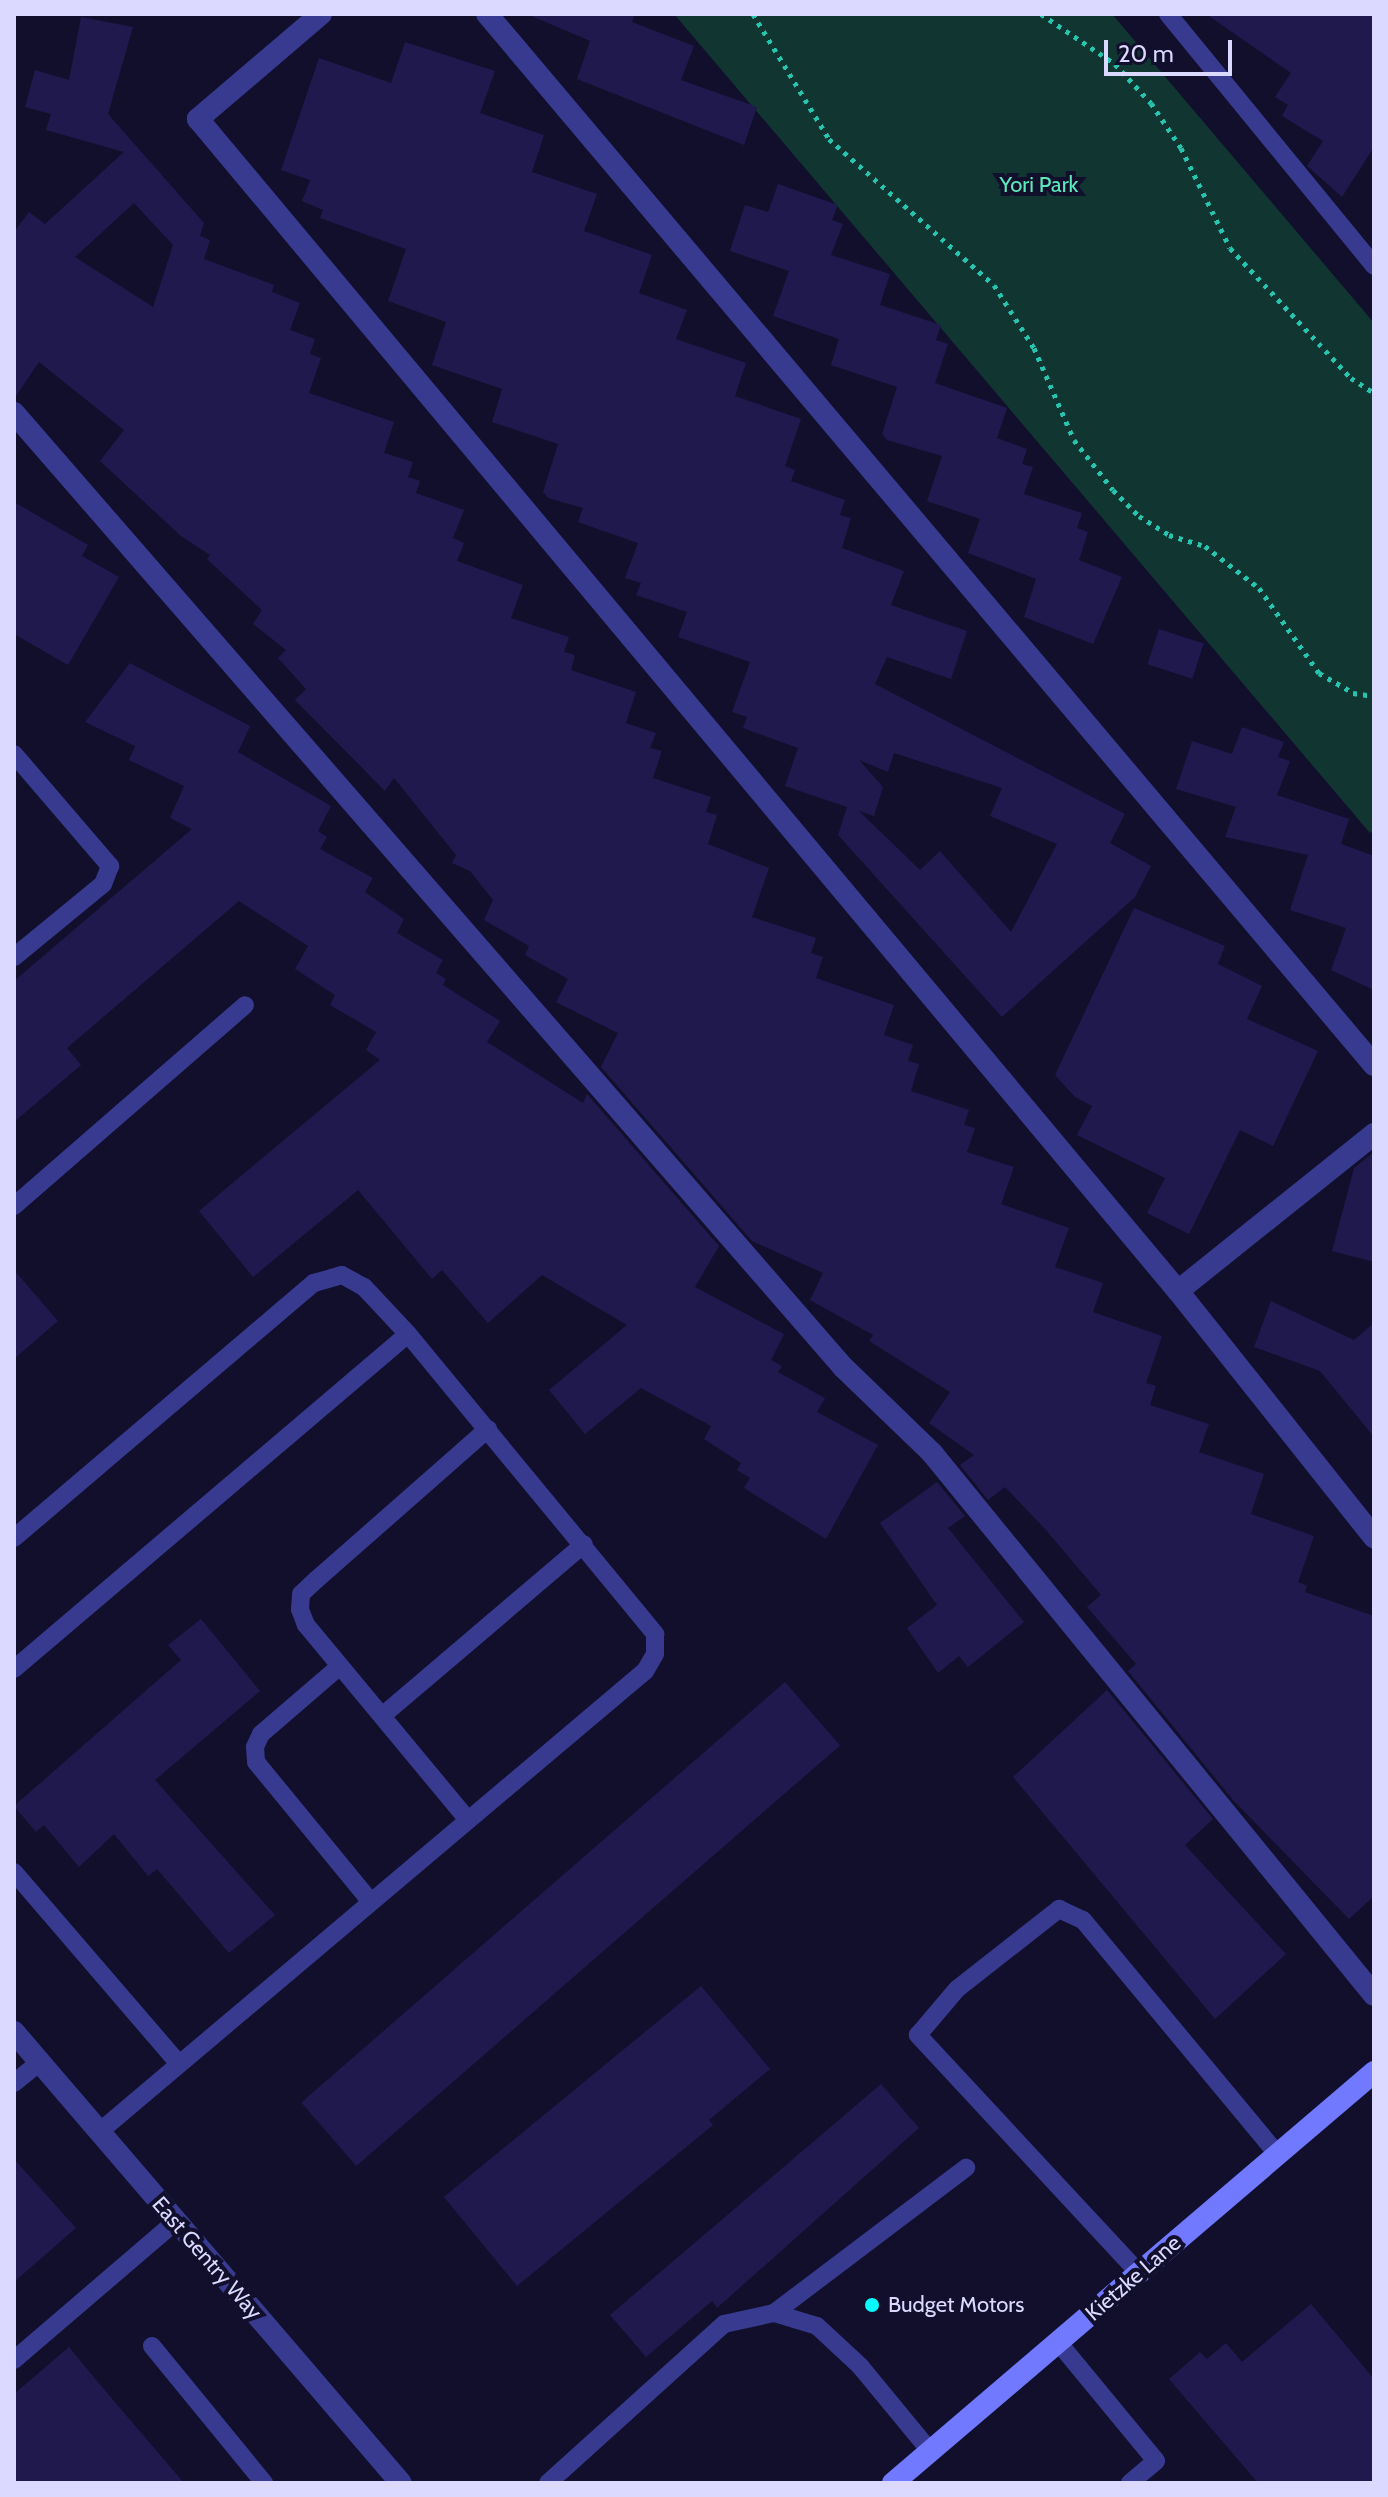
<!DOCTYPE html>
<html>
<head>
<meta charset="utf-8">
<style>
  body { margin:0 }
  #map { position:relative; width:1388px; height:2497px; overflow:hidden; background:#110f2c; font-family:Cabin,sans-serif }
  div>[style] { position:absolute }
  [style*='--x'] { left:calc(var(--x)*1px); top:calc(var(--y)*1px); width:calc(var(--w)*1px); rotate:calc(var(--a)*1deg) }
  .green>* { inset:0; background:#113632 }
  .building>* { inset:0; background:#20194e; transform-origin:0 0 }
  .path>* { height:5px; margin-top:-2.5px; transform-origin:0; background:repeating-linear-gradient(90deg,#27c5af 0 4px,transparent 0 10px) }
  .service>* { height:18px; margin:-9px; padding:0 9px; transform-origin:9px; border-radius:9px; background:#373a8e }
  .minor>* { height:22px; margin:-11px; padding:0 11px; transform-origin:11px; border-radius:11px; background:#373a8e }
  .tertiary>* { height:22px; margin:-11px; padding:0 11px; transform-origin:11px; border-radius:11px; background:#373a8e }
  .secondary>* { height:22px; margin:-11px; padding:0 11px; transform-origin:11px; border-radius:11px; background:#7079ff }
  .dots>* { width:22px; height:22px; translate:-50% -50%; box-sizing:border-box; border:4px solid #110f2c; border-radius:50% }
  span { translate:-50% -50%; white-space:nowrap; text-align:center; line-height:1.15; -webkit-text-stroke:8px #110f2c; paint-order:stroke }
  .park-label { font-size:22px; color:#5be9ba }
  .street-label { font-size:22px; color:#dbd9ff }
  .poi-label { font-size:22px; color:#dbd9ff }
  .left { translate:0 -50%; text-align:left }
  .frame { position:absolute; inset:0; border:16px solid #dbd9ff; pointer-events:none }
  .scale { position:absolute; left:1104px; top:40px; width:128px; height:36px; box-sizing:border-box; border:4px solid #dbd9ff; border-top:0; padding-left:10px; font-size:24px; line-height:28px; white-space:nowrap; color:#dbd9ff; -webkit-text-stroke:6px #110f2c; paint-order:stroke }
</style>
</head>
<body>
<div id="map">
  <div class="green">
    <div style="clip-path:polygon(674px 14px,1112px 14px,1374px 323px,1374px 830px,1370px 833px)"></div>
  </div>
  <div class="building">
    <div style="clip-path:polygon(527px 14px,635px 14px,632px 22px,694px 46px,681px 80px,757px 107px,744px 145px,577px 79px,590px 41px)"></div>
    <div style="clip-path:polygon(1206px 14px,1374px 14px,1374px 147px,1342px 197px,1307px 166px,1323px 141px,1282px 116px,1288px 105px,1275px 97px,1291px 73px)"></div>
    <div style="clip-path:polygon(evenodd,81px 17px,133px 27px,108px 114px,204px 223px,200px 236px,210px 240px,204px 259px,274px 285px,272px 292px,300px 303px,290px 330px,315px 339px,310px 354px,321px 358px,309px 393px,394px 422px,384px 453px,413px 462px,408px 477px,420px 481px,416px 493px,464px 510px,453px 538px,464px 543px,457px 561px,523px 585px,511px 618px,569px 637px,564px 652px,575px 655px,571px 670px,636px 692px,626px 723px,656px 733px,650px 748px,662px 751px,653px 778px,711px 797px,706px 812px,717px 815px,708px 844px,769px 868px,752px 917px,816px 938px,811px 953px,823px 957px,816px 978px,894px 1005px,884px 1035px,913px 1045px,908px 1061px,919px 1064px,911px 1091px,969px 1110px,964px 1125px,975px 1128px,967px 1152px,1014px 1167px,1001px 1204px,1069px 1228px,1055px 1267px,1103px 1283px,1093px 1312px,1162px 1336px,1146px 1383px,1156px 1386px,1150px 1405px,1209px 1424px,1199px 1452px,1264px 1474px,1251px 1514px,1314px 1536px,1298px 1582px,1307px 1586px,1305px 1592px,1374px 1616px,1374px 1896px,1349px 1919px,1233px 1800px,1128px 1671px,1136px 1664px,1087px 1607px,1101px 1595px,1046px 1530px,1005px 1487px,988px 1500px,960px 1465px,974px 1455px,929px 1423px,950px 1392px,869px 1341px,873px 1335px,810px 1300px,823px 1273px,752px 1241px,601px 1067px,618px 1033px,556px 1002px,568px 979px,525px 955px,529px 946px,484px 920px,493px 900px,470px 871px,452px 863px,456px 855px,394px 778px,385px 791px,295px 700px,306px 689px,278px 658px,286px 650px,253px 624px,262px 610px,207px 559px,210px 555px,181px 536px,100px 461px,124px 430px,39px 362px,14px 399px,14px 232px,29px 212px,45px 224px,124px 152px,46px 130px,51px 114px,25px 107px,35px 70px,69px 80px,81px 17px,134px 203px,173px 245px,153px 307px,75px 257px,134px 203px)"></div>
    <div style="clip-path:polygon(evenodd,405px 42px,495px 71px,480px 113px,544px 135px,532px 172px,597px 194px,584px 231px,652px 255px,639px 293px,687px 310px,676px 339px,746px 363px,735px 396px,801px 419px,785px 466px,795px 470px,791px 481px,845px 500px,840px 515px,851px 518px,842px 548px,904px 571px,891px 605px,967px 631px,951px 679px,887px 657px,875px 684px,1125px 814px,1110px 843px,1151px 866px,1135px 897px,1002px 1017px,838px 835px,847px 807px,785px 786px,798px 748px,743px 728px,747px 717px,732px 712px,750px 662px,678px 637px,687px 612px,636px 595px,641px 583px,625px 578px,638px 543px,578px 522px,583px 508px,548px 498px,543px 492px,558px 444px,492px 422px,502px 389px,432px 365px,446px 322px,388px 301px,406px 249px,320px 218px,323px 210px,302px 201px,310px 180px,281px 170px,319px 58px,391px 83px,405px 42px,894px 753px,1002px 788px,990px 816px,1057px 844px,1011px 932px,940px 851px,920px 870px,859px 811px,874px 816px,883px 787px,859px 760px,888px 772px,894px 753px)"></div>
    <div style="clip-path:polygon(778px 184px,838px 205px,832px 220px,843px 224px,831px 255px,890px 274px,880px 305px,941px 325px,936px 340px,948px 344px,935px 383px,1007px 408px,997px 438px,1027px 449px,1022px 464px,1033px 467px,1024px 494px,1082px 513px,1077px 528px,1088px 532px,1079px 560px,1122px 577px,1093px 644px,1024px 617px,1036px 579px,968px 553px,980px 519px,927px 501px,942px 456px,887px 440px,882px 434px,897px 387px,831px 365px,839px 339px,773px 316px,789px 271px,730px 251px,745px 205px,768px 212px)"></div>
    <div style="clip-path:polygon(14px 502px,88px 545px,82px 556px,119px 577px,68px 665px,14px 634px)"></div>
    <div style="left:1159px;top:629px;width:47px;height:37px;rotate:18deg"></div>
    <div style="clip-path:polygon(130px 663px,250px 726px,238px 752px,331px 806px,318px 831px,327px 837px,320px 849px,373px 878px,365px 892px,404px 919px,397px 933px,443px 960px,436px 973px,446px 979px,443px 985px,500px 1021px,487px 1042px,583px 1103px,587px 1094px,719px 1246px,695px 1287px,784px 1334px,771px 1360px,782px 1366px,778px 1372px,825px 1398px,817px 1412px,878px 1445px,826px 1539px,744px 1488px,750px 1478px,737px 1470px,741px 1463px,704px 1439px,711px 1426px,641px 1388px,585px 1434px,549px 1390px,627px 1325px,542px 1275px,488px 1323px,442px 1270px,432px 1279px,358px 1190px,253px 1277px,199px 1211px,380px 1060px,366px 1050px,376px 1032px,330px 1005px,335px 995px,295px 969px,308px 946px,239px 901px,67px 1048px,81px 1065px,14px 1122px,14px 981px,192px 829px,170px 818px,184px 786px,129px 760px,135px 746px,85px 722px)"></div>
    <div style="clip-path:polygon(1242px 727px,1284px 742px,1278px 757px,1290px 761px,1277px 795px,1349px 819px,1341px 844px,1374px 856px,1374px 990px,1331px 970px,1346px 928px,1290px 910px,1308px 855px,1225px 837px,1236px 807px,1176px 789px,1192px 741px,1232px 754px)"></div>
    <div style="clip-path:polygon(1134px 908px,1225px 946px,1218px 964px,1262px 986px,1247px 1019px,1318px 1051px,1273px 1146px,1240px 1130px,1189px 1234px,1147px 1213px,1165px 1178px,1077px 1135px,1092px 1106px,1075px 1097px,1055px 1075px)"></div>
    <div style="clip-path:polygon(1374px 1152px,1374px 1262px,1332px 1251px,1354px 1168px)"></div>
    <div style="clip-path:polygon(14px 1270px,58px 1321px,14px 1359px)"></div>
    <div style="clip-path:polygon(1271px 1301px,1354px 1340px,1374px 1323px,1374px 1437px,1320px 1371px,1254px 1347px)"></div>
    <div style="clip-path:polygon(937px 1482px,965px 1516px,948px 1528px,1024px 1622px,968px 1667px,959px 1656px,938px 1673px,907px 1628px,937px 1605px,880px 1523px)"></div>
    <div style="clip-path:polygon(201px 1619px,260px 1691px,155px 1780px,275px 1915px,229px 1953px,157px 1869px,148px 1876px,114px 1834px,79px 1867px,44px 1825px,36px 1832px,14px 1806px,181px 1660px,168px 1645px)"></div>
    <div style="left:785px;top:1682px;width:84px;height:641px;rotate:49deg"></div>
    <div style="clip-path:polygon(1107px 1690px,1213px 1819px,1185px 1845px,1286px 1954px,1215px 2019px,1013px 1777px)"></div>
    <div style="clip-path:polygon(701px 1986px,770px 2069px,709px 2120px,713px 2125px,517px 2286px,444px 2197px)"></div>
    <div style="clip-path:polygon(881px 2084px,919px 2128px,717px 2308px,712px 2301px,646px 2357px,610px 2315px)"></div>
    <div style="clip-path:polygon(14px 2159px,76px 2228px,14px 2282px)"></div>
    <div style="clip-path:polygon(1311px 2304px,1374px 2379px,1374px 2483px,1258px 2483px,1169px 2379px,1200px 2352px,1207px 2359px,1226px 2343px,1242px 2362px)"></div>
    <div style="clip-path:polygon(69px 2347px,97px 2381px,184px 2483px,14px 2483px,14px 2394px)"></div>
  </div>
  <div class="path">
    <div style="--x:753;--y:14;--w:146;--a:58.7"></div>
    <div style="--x:829;--y:139;--w:220;--a:41.5"></div>
    <div style="--x:994;--y:285;--w:75;--a:57.6"></div>
    <div style="--x:1034;--y:348;--w:100;--a:66.5"></div>
    <div style="--x:1074;--y:440;--w:63;--a:52"></div>
    <div style="--x:1113;--y:490;--w:37;--a:45"></div>
    <div style="--x:1139;--y:516;--w:36;--a:32"></div>
    <div style="--x:1169;--y:535;--w:38;--a:17"></div>
    <div style="--x:1205;--y:546;--w:68;--a:37.9"></div>
    <div style="--x:1259;--y:588;--w:104;--a:54.8"></div>
    <div style="--x:1319;--y:673;--w:39;--a:30"></div>
    <div style="--x:1353;--y:693;--w:21;--a:8"></div>
    <div style="--x:1041;--y:14;--w:89;--a:34"></div>
    <div style="--x:1115;--y:64;--w:53;--a:47.3"></div>
    <div style="--x:1151;--y:103;--w:54;--a:56.3"></div>
    <div style="--x:1181;--y:148;--w:111;--a:63.9"></div>
    <div style="--x:1230;--y:248;--w:178;--a:47.1"></div>
    <div style="--x:1351;--y:378;--w:27;--a:33"></div>
  </div>
  <div class="service">
    <div style="--x:1168;--y:14;--w:325;--a:50.7"></div>
    <div style="--x:14;--y:754;--w:148;--a:49.4"></div>
    <div style="--x:110;--y:866;--w:19;--a:111"></div>
    <div style="--x:103;--y:884;--w:115;--a:140.6"></div>
    <div style="--x:14;--y:1206;--w:306;--a:-41"></div>
    <div style="--x:14;--y:1538;--w:394;--a:-40.4"></div>
    <div style="--x:314;--y:1283;--w:29;--a:-16"></div>
    <div style="--x:342;--y:1275;--w:25;--a:29"></div>
    <div style="--x:364;--y:1287;--w:64;--a:46.9"></div>
    <div style="--x:408;--y:1334;--w:389;--a:50.5"></div>
    <div style="--x:655;--y:1634;--w:20;--a:90"></div>
    <div style="--x:655;--y:1654;--w:20;--a:120"></div>
    <div style="--x:645;--y:1671;--w:715;--a:139.82"></div>
    <div style="--x:340;--y:1666;--w:104;--a:139.3"></div>
    <div style="--x:261;--y:1734;--w:14;--a:115"></div>
    <div style="--x:255;--y:1747;--w:15;--a:86"></div>
    <div style="--x:256;--y:1762;--w:181;--a:50.6"></div>
    <div style="--x:14;--y:1669;--w:517;--a:-40.37"></div>
    <div style="--x:382;--y:1716;--w:265;--a:-40.4"></div>
    <div style="--x:468;--y:1820;--w:254;--a:-129.7"></div>
    <div style="--x:306;--y:1625;--w:17;--a:-111"></div>
    <div style="--x:300;--y:1609;--w:15;--a:-86"></div>
    <div style="--x:301;--y:1594;--w:21;--a:-43"></div>
    <div style="--x:316;--y:1580;--w:229;--a:-41.3"></div>
    <div style="--x:14;--y:1872;--w:253;--a:49.3"></div>
    <div style="--x:14;--y:2083;--w:33;--a:-39"></div>
    <div style="--x:1139;--y:2273;--w:325;--a:-132.9"></div>
    <div style="--x:918;--y:2035;--w:60;--a:-49.7"></div>
    <div style="--x:957;--y:1989;--w:130;--a:-38.1"></div>
    <div style="--x:1059;--y:1909;--w:26;--a:25"></div>
    <div style="--x:1083;--y:1920;--w:304;--a:50.3"></div>
    <div style="--x:774;--y:2313;--w:241;--a:-37.1"></div>
    <div style="--x:1058;--y:2342;--w:154;--a:50.5"></div>
    <div style="--x:1156;--y:2461;--w:34;--a:140"></div>
    <div style="--x:152;--y:2346;--w:177;--a:50.7"></div>
    <div style="--x:14;--y:2360;--w:213;--a:-40.6"></div>
    <div style="--x:548;--y:2483;--w:237;--a:-42.1"></div>
    <div style="--x:724;--y:2324;--w:51;--a:-12.4"></div>
    <div style="--x:774;--y:2313;--w:45;--a:16.8"></div>
    <div style="--x:817;--y:2326;--w:59;--a:42.9"></div>
    <div style="--x:860;--y:2366;--w:110;--a:50.5"></div>
  </div>
  <div class="minor">
    <div style="--x:321;--y:14;--w:162;--a:139.5"></div>
    <div style="--x:198;--y:119;--w:1528;--a:50.1"></div>
    <div style="--x:1178;--y:1291;--w:315;--a:51.5"></div>
    <div style="--x:487;--y:14;--w:1375;--a:49.84"></div>
    <div style="--x:14;--y:413;--w:1264;--a:49.01"></div>
    <div style="--x:843;--y:1367;--w:124;--a:44"></div>
    <div style="--x:932;--y:1453;--w:699;--a:50.8"></div>
    <div style="--x:1178;--y:1291;--w:251;--a:-38.7"></div>
  </div>
  <div class="tertiary">
    <div style="--x:14;--y:2032;--w:594;--a:49.37"></div>
  </div>
  <div class="secondary">
    <div style="--x:893;--y:2483;--w:633;--a:-40.51"></div>
  </div>
  <div class="dots">
    <div style="left:872px;top:2305px;background:#05fbff"></div>
  </div>
  <div class="park-label">
    <span style="left:1039px;top:185px">Yori Park</span>
  </div>
  <div class="street-label">
    <span style="left:207px;top:2258px;rotate:49deg">East Gentry Way</span>
    <span style="left:1133px;top:2278px;rotate:-41deg">Kietzke Lane</span>
  </div>
  <div class="poi-label">
    <span class="left" style="left:888px;top:2305px">Budget Motors</span>
  </div>
  <div class="frame"></div>
  <div class="scale">20 m</div>
</div>
</body>
</html>
